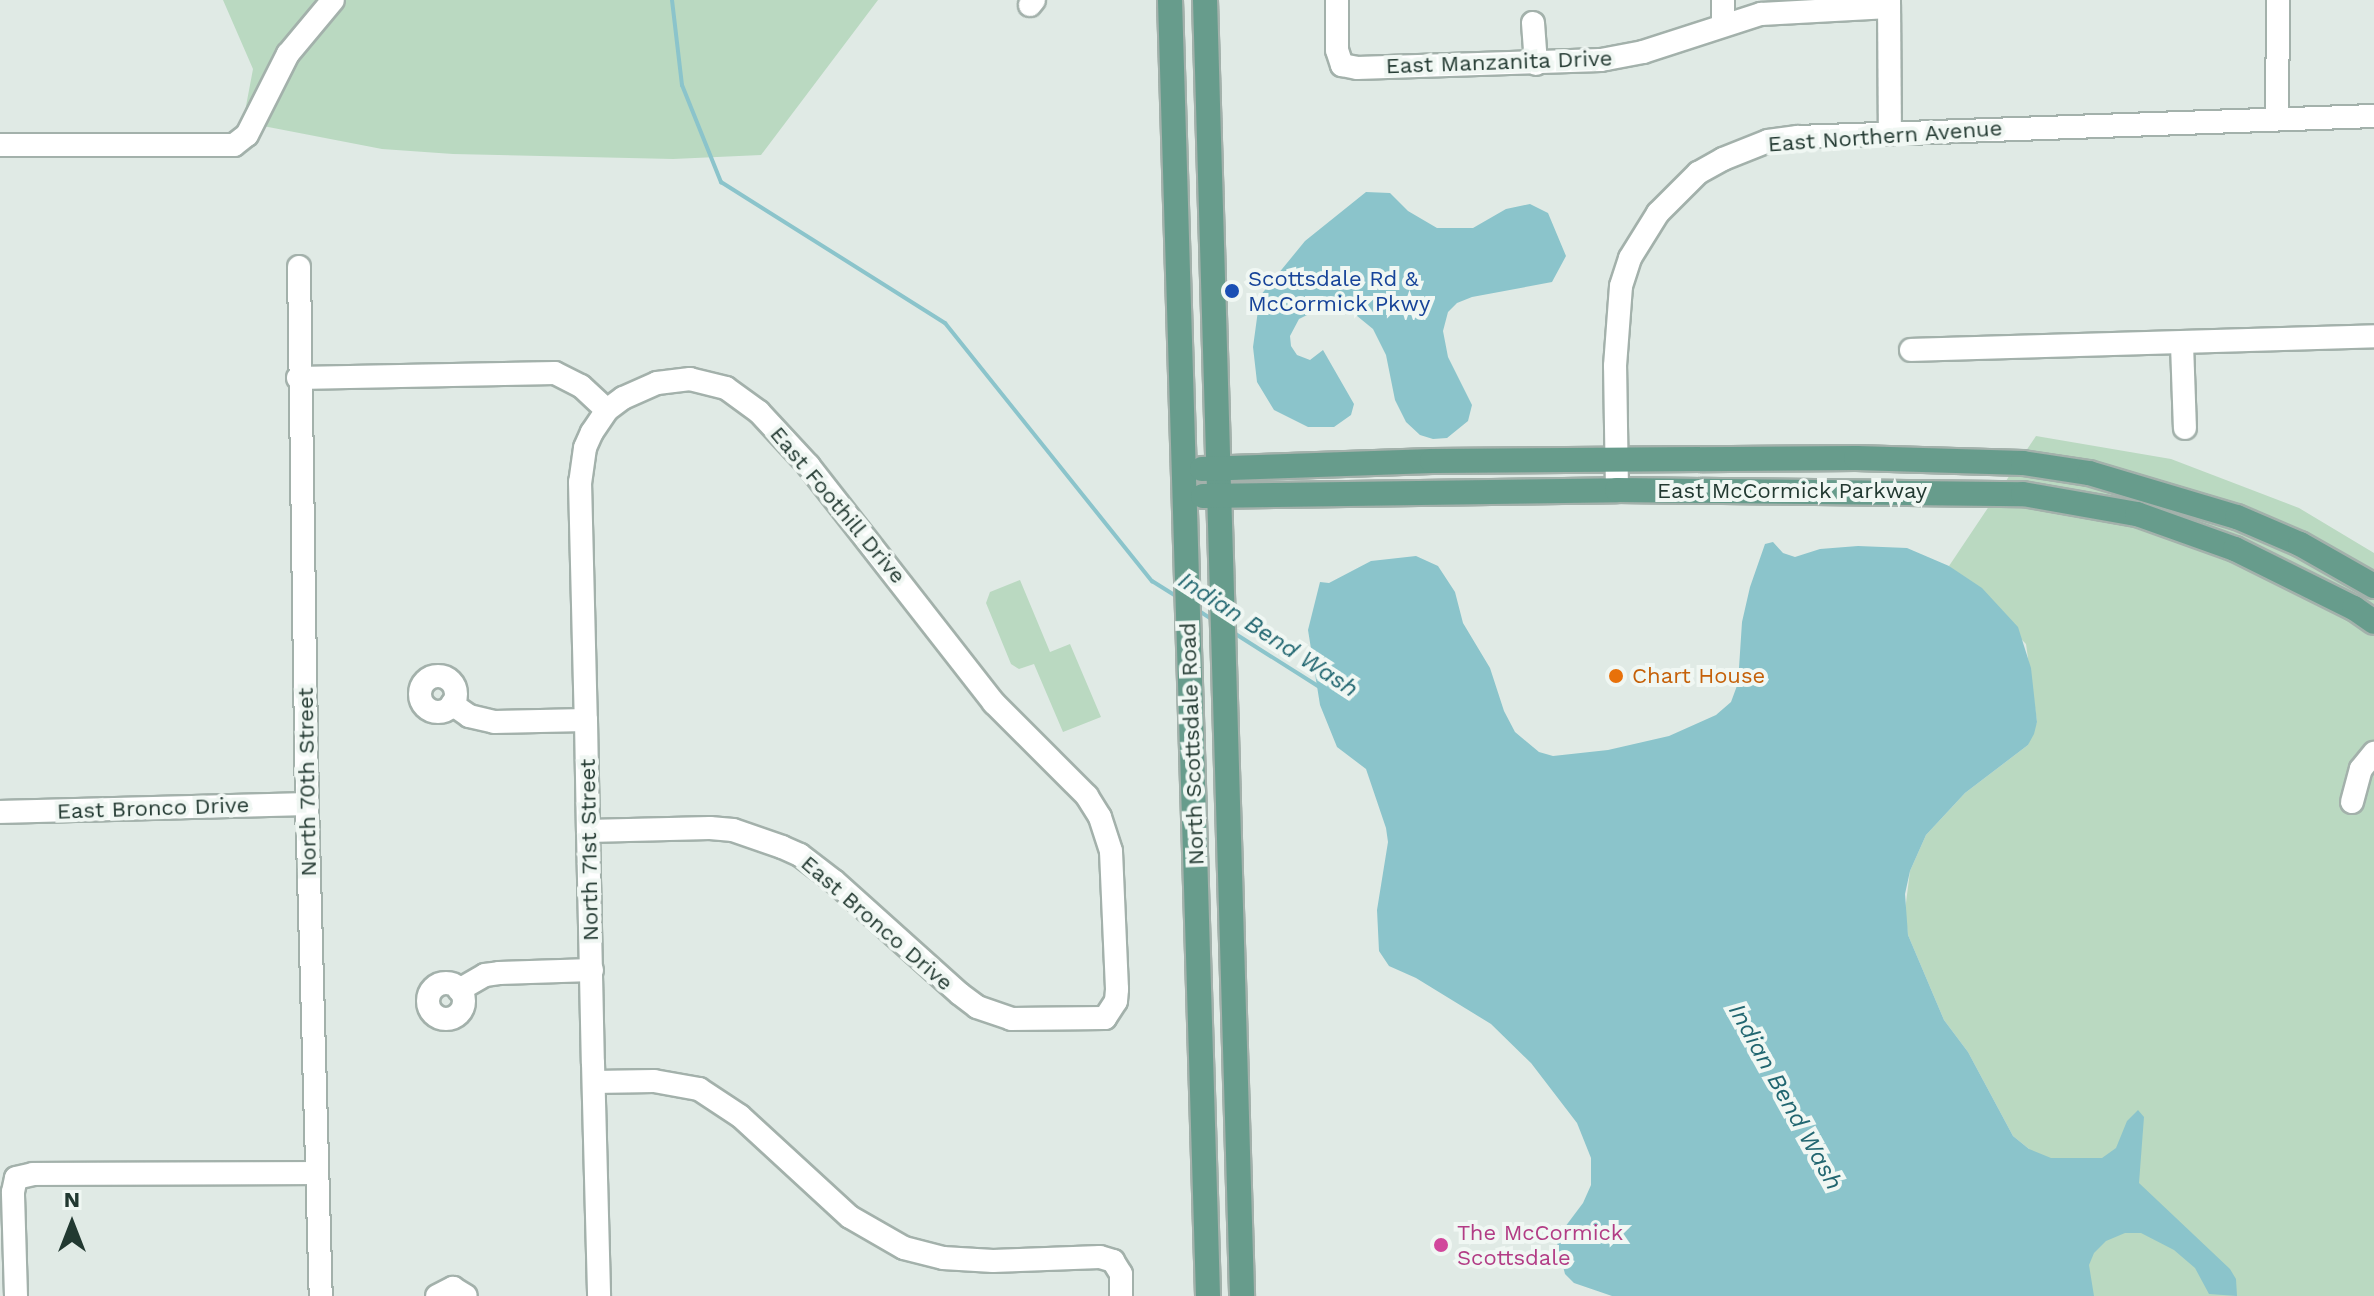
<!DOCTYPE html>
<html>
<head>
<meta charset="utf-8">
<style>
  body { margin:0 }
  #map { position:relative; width:2374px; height:1296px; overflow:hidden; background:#e0eae5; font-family:"Work Sans",sans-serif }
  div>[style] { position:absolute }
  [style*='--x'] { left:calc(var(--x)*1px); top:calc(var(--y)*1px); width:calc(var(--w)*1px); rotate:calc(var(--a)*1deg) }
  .green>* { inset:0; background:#bad9c1 }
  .water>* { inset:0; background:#8bc4cb }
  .stream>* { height:4px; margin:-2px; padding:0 2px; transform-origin:2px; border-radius:2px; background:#8bc4cb }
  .roads { filter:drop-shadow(2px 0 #a3b1ab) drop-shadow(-2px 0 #a3b1ab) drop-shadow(0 2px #a3b1ab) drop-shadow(0 -2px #a3b1ab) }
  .minor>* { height:22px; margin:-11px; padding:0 11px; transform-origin:11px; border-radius:11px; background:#fff }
  .minor>.ring { margin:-11px; padding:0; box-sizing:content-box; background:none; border:22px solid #fff; border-radius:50% }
  .major>* { height:24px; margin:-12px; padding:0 12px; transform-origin:12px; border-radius:12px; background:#679c8c }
  .dots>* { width:22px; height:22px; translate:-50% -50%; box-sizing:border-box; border:4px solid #f0f7f3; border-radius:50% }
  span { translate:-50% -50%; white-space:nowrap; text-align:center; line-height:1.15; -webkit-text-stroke:8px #f0f7f3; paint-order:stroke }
  .street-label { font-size:22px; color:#223931 }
  .transit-label { font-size:22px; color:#164399 }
  .left { translate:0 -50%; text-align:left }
  .food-label { font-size:22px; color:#c56008 }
  .hotel-label { font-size:22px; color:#b23c85 }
  .water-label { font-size:24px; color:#216670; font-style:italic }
  .north { position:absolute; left:32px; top:1184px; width:80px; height:80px; -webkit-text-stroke:6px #f0f7f3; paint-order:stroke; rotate:0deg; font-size:22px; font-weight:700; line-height:32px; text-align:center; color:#223931 }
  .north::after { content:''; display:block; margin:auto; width:28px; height:36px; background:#223931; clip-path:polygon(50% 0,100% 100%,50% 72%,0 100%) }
</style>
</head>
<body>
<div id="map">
  <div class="green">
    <div style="clip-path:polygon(223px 0,878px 0,761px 155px,673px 159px,453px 154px,382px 149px,243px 122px,253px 69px)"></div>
    <div style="clip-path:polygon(2036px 436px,2171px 459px,2299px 508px,2374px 553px,2374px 1296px,2039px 1296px,2029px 1149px,2013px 1136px,1968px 1052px,1944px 1020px,1908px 935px,1905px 911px,1910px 871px,1926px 835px,1965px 793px,2028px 745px,2037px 722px,2026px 644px,1949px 566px)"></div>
    <div style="clip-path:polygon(1020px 580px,1050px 652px,1070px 644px,1101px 717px,1063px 732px,1034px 664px,1019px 669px,1011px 664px,986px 603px,990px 592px)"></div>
  </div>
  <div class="water">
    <div style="clip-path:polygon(1366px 192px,1390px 193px,1408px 211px,1437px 228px,1473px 228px,1506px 209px,1530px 204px,1548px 213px,1566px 256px,1552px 282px,1472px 297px,1457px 303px,1448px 312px,1443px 331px,1448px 357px,1472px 405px,1468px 421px,1447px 438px,1433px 439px,1420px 435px,1406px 422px,1395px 400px,1386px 355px,1373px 329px,1351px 311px,1337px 307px,1323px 307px,1299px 319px,1290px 336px,1291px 346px,1297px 355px,1310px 360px,1323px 350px,1354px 404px,1351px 415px,1334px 427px,1308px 427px,1274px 410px,1257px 382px,1253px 347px,1260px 296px,1305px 241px)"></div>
    <div style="clip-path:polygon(1773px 542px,1783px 553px,1795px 557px,1820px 549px,1858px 546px,1907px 548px,1949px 566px,1982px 588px,2018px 627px,2031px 668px,2037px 722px,2034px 734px,2028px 745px,1965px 793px,1926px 835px,1910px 871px,1905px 894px,1908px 935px,1944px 1020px,1968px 1052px,2013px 1136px,2029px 1149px,2051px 1158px,2102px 1158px,2116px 1148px,2127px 1121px,2138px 1110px,2144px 1117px,2139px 1183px,2230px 1269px,2236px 1279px,2237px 1296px,2209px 1294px,2195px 1268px,2174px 1250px,2141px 1233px,2125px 1233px,2106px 1241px,2094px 1253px,2089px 1265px,2094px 1296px,1612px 1296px,1574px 1283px,1565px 1274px,1556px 1239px,1583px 1203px,1591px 1185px,1591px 1158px,1577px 1123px,1531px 1063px,1491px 1024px,1416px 978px,1389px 966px,1379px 951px,1377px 910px,1388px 842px,1386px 828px,1366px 769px,1337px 747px,1320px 705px,1308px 630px,1320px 582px,1329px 583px,1371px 561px,1416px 556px,1438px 566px,1455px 592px,1463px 623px,1490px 668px,1504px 711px,1515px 732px,1539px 752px,1553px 756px,1608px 750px,1669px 736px,1716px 715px,1731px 702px,1738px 683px,1742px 622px,1750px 587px,1765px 544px)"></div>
  </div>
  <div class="stream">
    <div style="--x:672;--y:0;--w:86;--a:83.3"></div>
    <div style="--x:682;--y:85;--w:105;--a:68.1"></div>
    <div style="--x:721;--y:182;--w:265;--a:32.2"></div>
    <div style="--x:945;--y:323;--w:331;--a:51.3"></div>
    <div style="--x:1152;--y:581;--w:32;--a:32"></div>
    <div style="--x:1196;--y:609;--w:20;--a:33"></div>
    <div style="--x:1234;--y:633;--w:103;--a:32.3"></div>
  </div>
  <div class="roads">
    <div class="minor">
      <div style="--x:1337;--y:0;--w:50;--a:90"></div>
      <div style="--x:1337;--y:50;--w:16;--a:72"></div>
      <div style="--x:1342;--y:65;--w:15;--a:11"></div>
      <div style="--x:1357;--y:68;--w:244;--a:-1.9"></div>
      <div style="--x:1601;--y:60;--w:43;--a:-10.8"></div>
      <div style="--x:1643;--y:52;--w:124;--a:-17.9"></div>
      <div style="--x:1761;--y:14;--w:128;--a:-3.1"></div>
      <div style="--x:1889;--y:0;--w:132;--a:89.6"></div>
      <div style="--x:1030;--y:5;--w:6;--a:-51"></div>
      <div style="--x:1533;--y:23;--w:41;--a:85.8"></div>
      <div style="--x:1723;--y:23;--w:23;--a:-90"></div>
      <div style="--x:2277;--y:119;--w:119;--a:-89.5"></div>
      <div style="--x:0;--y:145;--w:234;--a:0"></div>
      <div style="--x:234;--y:145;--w:16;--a:-38"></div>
      <div style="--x:247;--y:135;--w:91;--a:-63.2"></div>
      <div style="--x:288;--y:54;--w:70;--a:-50.2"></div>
      <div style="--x:299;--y:267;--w:537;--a:89.15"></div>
      <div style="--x:307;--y:804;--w:492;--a:88.4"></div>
      <div style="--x:2182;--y:344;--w:84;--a:88"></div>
      <div style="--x:1911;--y:350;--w:463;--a:-1.7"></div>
      <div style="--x:298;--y:378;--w:257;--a:-1.1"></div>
      <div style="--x:555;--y:373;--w:29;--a:27"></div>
      <div style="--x:581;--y:386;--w:35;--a:43"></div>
      <div style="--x:1617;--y:490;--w:124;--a:-90.9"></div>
      <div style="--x:1615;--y:366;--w:80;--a:-85.7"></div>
      <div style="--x:1621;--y:286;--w:29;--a:-72"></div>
      <div style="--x:1630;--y:258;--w:53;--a:-58.1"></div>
      <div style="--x:1658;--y:213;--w:57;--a:-45"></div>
      <div style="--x:1698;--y:173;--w:29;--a:-29"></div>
      <div style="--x:1723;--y:159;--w:48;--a:-21.8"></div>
      <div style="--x:1768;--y:141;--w:30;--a:-8"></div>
      <div style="--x:1798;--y:137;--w:576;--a:-2.09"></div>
      <div class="ring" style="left:420px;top:676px;width:14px;height:14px"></div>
      <div style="--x:452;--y:704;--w:21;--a:35"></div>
      <div style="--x:469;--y:716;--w:26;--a:13"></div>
      <div style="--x:494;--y:722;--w:92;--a:-1.2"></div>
      <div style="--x:2352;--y:802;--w:34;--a:-75"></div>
      <div style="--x:2361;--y:769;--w:21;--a:-51"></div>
      <div style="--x:0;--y:812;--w:307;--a:-1.5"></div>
      <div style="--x:588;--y:831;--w:122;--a:-1.4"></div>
      <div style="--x:710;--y:828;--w:23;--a:5"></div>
      <div style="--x:733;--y:830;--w:52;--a:19.1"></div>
      <div style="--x:782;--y:847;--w:20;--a:24"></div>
      <div style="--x:800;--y:855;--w:43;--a:37.4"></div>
      <div style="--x:834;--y:881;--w:169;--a:41.9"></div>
      <div style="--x:960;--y:994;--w:21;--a:37"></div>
      <div style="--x:977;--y:1007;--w:36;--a:19"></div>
      <div style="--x:1011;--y:1019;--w:94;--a:-0.6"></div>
      <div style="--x:1105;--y:1018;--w:20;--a:-57"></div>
      <div style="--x:1116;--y:1001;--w:12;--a:-85"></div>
      <div style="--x:1117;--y:989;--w:138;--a:-92.5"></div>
      <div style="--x:1111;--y:851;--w:36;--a:-108"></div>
      <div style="--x:1100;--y:817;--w:25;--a:-122"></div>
      <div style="--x:1087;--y:796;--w:132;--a:-135"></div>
      <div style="--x:994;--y:703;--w:301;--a:-128"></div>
      <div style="--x:809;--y:466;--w:74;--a:-132.8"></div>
      <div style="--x:759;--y:412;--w:41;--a:-144"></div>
      <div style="--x:726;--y:388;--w:37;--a:-166"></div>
      <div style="--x:690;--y:379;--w:33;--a:173"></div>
      <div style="--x:657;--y:383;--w:37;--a:156"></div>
      <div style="--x:623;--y:398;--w:20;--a:143"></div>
      <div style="--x:607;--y:410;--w:27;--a:124"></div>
      <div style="--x:592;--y:432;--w:17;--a:114"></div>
      <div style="--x:585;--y:448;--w:34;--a:98"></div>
      <div style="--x:580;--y:482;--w:238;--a:88.6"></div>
      <div style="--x:586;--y:720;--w:111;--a:89"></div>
      <div style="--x:588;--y:831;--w:232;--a:88.8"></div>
      <div style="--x:593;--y:1063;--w:233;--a:88.5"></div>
      <div class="ring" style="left:428px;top:983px;width:14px;height:14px"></div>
      <div style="--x:459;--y:990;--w:30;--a:-30"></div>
      <div style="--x:485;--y:975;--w:14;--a:-8"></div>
      <div style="--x:499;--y:973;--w:93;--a:-1.8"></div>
      <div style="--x:594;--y:1082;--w:60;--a:-1"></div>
      <div style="--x:654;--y:1081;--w:46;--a:10.1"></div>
      <div style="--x:699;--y:1089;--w:49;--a:33.4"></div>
      <div style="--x:740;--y:1116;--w:149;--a:42.6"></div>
      <div style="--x:850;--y:1217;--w:62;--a:29.9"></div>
      <div style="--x:904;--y:1248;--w:40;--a:14.4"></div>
      <div style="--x:943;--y:1258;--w:50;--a:3.4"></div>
      <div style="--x:993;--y:1261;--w:107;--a:-2.1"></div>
      <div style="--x:1100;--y:1257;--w:14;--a:17"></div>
      <div style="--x:1113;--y:1261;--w:15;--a:58"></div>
      <div style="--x:1121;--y:1274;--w:22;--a:90"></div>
      <div style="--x:16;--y:1296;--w:104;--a:-91.7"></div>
      <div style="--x:13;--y:1192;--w:14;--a:-78"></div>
      <div style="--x:16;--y:1178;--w:17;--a:-13"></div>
      <div style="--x:33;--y:1174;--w:284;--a:-0.2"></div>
      <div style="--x:437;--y:1296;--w:18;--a:-27"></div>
      <div style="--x:453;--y:1288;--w:15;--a:32"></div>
    </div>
    <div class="major">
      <div style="--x:1170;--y:0;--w:1297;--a:88.32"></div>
      <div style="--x:1205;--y:0;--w:1297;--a:88.36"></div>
      <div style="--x:1202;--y:469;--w:230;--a:-2"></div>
      <div style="--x:1432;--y:461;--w:424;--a:-0.4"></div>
      <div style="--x:1856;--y:458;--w:167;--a:1.7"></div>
      <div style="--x:2023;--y:463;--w:67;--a:8.6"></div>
      <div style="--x:2089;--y:473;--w:154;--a:16.6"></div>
      <div style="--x:2237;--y:517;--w:69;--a:23.2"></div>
      <div style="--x:2300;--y:544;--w:85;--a:29.6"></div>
      <div style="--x:1203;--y:496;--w:414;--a:-0.8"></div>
      <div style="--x:1617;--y:490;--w:406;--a:0.6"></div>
      <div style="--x:2023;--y:494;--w:116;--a:10"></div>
      <div style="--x:2137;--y:514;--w:104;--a:19.7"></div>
      <div style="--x:2235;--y:549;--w:133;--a:26.4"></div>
      <div style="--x:2354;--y:608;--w:24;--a:35"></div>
    </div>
  </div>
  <div class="dots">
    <div style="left:1232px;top:291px;background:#1a4fb4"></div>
    <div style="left:1616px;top:676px;background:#e8710a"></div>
    <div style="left:1441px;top:1245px;background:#d1479c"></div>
  </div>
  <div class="street-label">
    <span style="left:1499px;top:62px;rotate:-2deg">East Manzanita Drive</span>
    <span style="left:1885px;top:136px;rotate:-4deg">East Northern Avenue</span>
    <span style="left:1792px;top:491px">East McCormick Parkway</span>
    <span style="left:838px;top:505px;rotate:50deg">East Foothill Drive</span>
    <span style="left:1192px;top:744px;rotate:-92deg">North Scottsdale Road</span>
    <span style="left:307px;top:782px;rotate:-91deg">North 70th Street</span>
    <span style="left:153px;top:808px;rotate:-2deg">East Bronco Drive</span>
    <span style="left:589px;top:850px;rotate:-91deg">North 71st Street</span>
    <span style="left:877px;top:923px;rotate:41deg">East Bronco Drive</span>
  </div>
  <div class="transit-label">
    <span class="left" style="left:1248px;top:291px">Scottsdale Rd &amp;<br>McCormick Pkwy</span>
  </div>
  <div class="food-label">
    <span class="left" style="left:1632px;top:676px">Chart House</span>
  </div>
  <div class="hotel-label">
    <span class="left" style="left:1457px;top:1245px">The McCormick<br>Scottsdale</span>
  </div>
  <div class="water-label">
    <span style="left:1268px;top:635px;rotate:33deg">Indian Bend Wash</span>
    <span style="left:1785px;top:1097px;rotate:61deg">Indian Bend Wash</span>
  </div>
  <div class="north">N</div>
</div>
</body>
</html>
